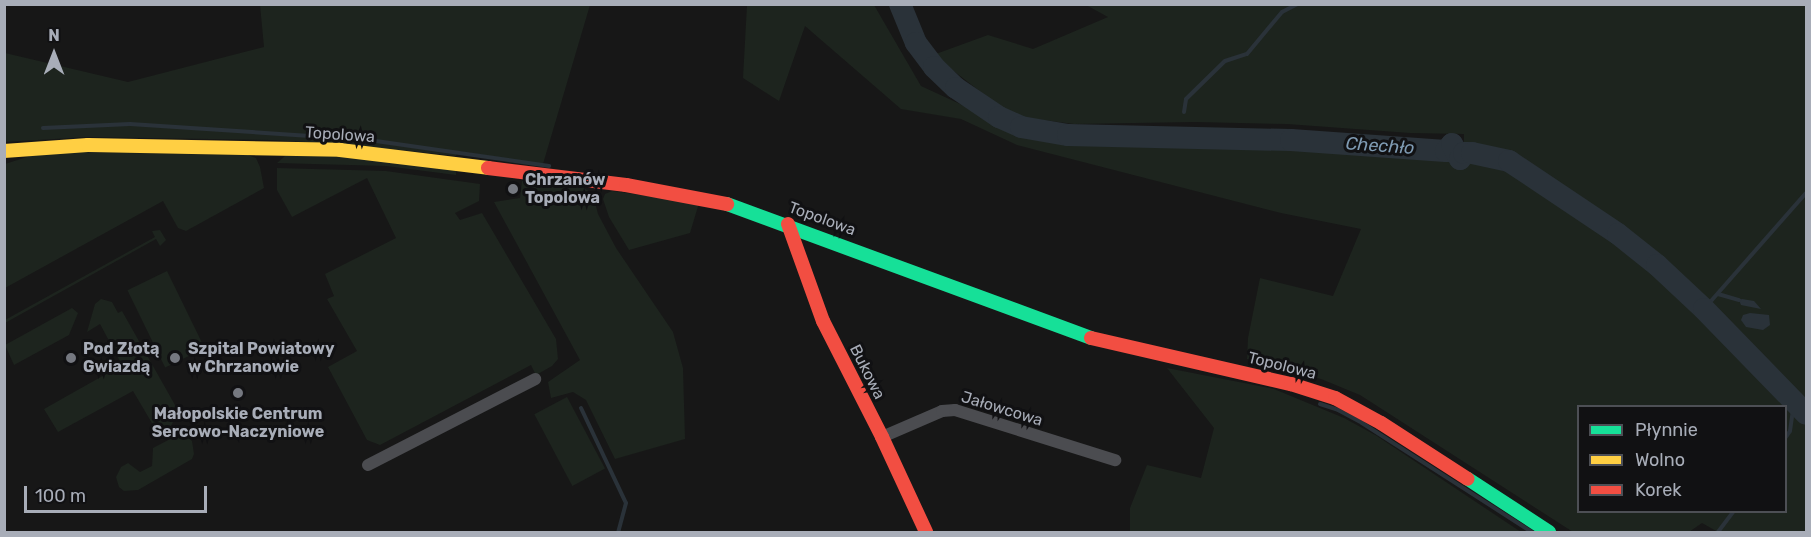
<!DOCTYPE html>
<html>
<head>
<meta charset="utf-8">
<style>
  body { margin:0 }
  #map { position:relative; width:1811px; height:537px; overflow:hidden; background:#171717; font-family:Rubik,sans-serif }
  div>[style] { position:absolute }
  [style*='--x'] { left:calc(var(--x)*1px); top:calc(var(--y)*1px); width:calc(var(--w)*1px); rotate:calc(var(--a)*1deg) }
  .green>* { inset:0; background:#1d241e; transform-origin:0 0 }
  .water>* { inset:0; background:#2a3239 }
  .stream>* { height:4px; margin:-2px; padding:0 2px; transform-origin:2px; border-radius:2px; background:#2a3239 }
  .river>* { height:22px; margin:-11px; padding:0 11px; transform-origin:11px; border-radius:11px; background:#2a3239 }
  .street>* { height:12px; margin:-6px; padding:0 6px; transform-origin:6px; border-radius:6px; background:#4b4c50 }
  .fast>* { height:14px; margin:-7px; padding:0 7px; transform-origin:7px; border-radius:7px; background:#16e098 }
  .slow>* { height:14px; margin:-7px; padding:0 7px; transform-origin:7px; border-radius:7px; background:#ffcf43 }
  .jam>* { height:14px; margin:-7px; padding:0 7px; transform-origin:7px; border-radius:7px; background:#f24e42 }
  .dots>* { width:16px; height:16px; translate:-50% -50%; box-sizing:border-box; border:3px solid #111113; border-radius:50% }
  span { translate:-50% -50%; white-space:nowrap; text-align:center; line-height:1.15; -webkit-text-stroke:6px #111113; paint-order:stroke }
  .street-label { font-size:16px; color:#a8adb8 }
  .poi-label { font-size:16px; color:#a8adb8; font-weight:700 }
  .left { translate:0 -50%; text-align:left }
  .water-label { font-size:18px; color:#7f9bb3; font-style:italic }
  .frame { position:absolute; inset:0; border:6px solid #a8adb8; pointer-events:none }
  .legend { position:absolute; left:1577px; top:405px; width:210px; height:108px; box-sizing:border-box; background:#111113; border:2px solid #4d4f55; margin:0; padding:8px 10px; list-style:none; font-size:18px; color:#a8adb8 }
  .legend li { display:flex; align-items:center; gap:12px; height:30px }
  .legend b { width:30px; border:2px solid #4d4f55 }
  .north { position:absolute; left:24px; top:24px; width:60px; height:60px; -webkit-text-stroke:4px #111113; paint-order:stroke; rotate:0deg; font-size:16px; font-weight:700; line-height:24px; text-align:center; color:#a8adb8 }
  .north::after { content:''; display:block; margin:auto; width:21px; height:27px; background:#a8adb8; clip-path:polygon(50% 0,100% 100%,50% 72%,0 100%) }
  .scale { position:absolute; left:24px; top:486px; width:183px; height:27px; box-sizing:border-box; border:3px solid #a8adb8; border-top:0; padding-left:8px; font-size:18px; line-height:21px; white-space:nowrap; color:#a8adb8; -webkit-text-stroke:4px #111113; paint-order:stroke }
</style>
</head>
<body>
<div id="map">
  <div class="green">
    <div style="clip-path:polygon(260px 5px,590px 5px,543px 164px,458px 151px,456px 156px,342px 144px,270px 140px,87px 137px,5px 142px,5px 53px,128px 82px,264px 47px)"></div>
    <div style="clip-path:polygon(evenodd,747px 5px,874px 5px,921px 86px,1027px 135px,1072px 140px,1277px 144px,1404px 152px,1486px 157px,1509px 164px,1630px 249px,1806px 420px,1806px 532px,1718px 532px,1702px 523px,1689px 532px,1573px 532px,1360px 395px,1321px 379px,1247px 359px,1248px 338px,1260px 278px,1333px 296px,1361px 229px,1281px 213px,1017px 145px,961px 119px,901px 109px,805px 26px,779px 101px,743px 78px,747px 5px,1578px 406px,1786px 406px,1786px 512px,1578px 512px,1578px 406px)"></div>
    <div style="clip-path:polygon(1086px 5px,1806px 5px,1806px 408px,1652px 255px,1627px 234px,1512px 158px,1494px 152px,1464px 148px,1464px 134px,1410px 133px,1287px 124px,1195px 122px,1074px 124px,1012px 116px,933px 55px,988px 35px,1033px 49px,1108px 17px)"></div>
    <div style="clip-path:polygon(65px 152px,248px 155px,256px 158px,260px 167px,264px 188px,186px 231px,178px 228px,163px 201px,5px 288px,5px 164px,30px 156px)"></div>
    <div style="clip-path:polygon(285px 156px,339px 156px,456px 169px,456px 175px,386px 166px,277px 163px)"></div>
    <div style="clip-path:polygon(277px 168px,386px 171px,480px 184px,479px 201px,455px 213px,460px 220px,482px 213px,556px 339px,558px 359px,552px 366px,536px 375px,531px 365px,380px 445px,367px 440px,328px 367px,357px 351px,327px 299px,334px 296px,325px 274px,396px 238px,367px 178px,292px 217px,277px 190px)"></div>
    <div style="clip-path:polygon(522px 181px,584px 188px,593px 194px,598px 214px,616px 248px,673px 332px,683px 368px,685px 439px,615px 459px,586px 400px,573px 392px,551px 398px,548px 382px,580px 360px,494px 202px,520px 198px)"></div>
    <div style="clip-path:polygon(612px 191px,699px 203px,690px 233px,629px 250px,609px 217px,603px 199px,605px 194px)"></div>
    <div style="clip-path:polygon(160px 230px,166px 240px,160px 246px,156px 239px,5px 323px,5px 320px,155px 237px,152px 231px)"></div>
    <div style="left:167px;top:271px;width:86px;height:44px;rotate:64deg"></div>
    <div style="clip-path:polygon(101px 299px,112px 302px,118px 313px,122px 311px,175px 405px,175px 418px,171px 426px,159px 435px,133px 391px,58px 432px,44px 409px,122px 365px,100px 324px,87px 332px,95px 304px)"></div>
    <div style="clip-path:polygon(72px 308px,78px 313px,69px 335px,14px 365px,5px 345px)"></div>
    <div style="clip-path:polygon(1167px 368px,1274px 389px,1344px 418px,1377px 436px,1521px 532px,1130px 532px,1130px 508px,1147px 465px,1201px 478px,1214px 428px)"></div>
    <div style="left:567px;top:397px;width:81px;height:37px;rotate:62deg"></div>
    <div style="clip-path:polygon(176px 436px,187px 436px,192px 441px,194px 454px,192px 459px,138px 490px,124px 491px,119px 487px,116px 477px,121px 467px,128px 463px,140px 472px,152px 466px,153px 448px)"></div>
  </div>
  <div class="water">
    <div style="clip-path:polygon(1742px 299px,1754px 301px,1761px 309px,1741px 305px,1739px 300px)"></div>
    <div style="clip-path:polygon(1750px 313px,1769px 315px,1770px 325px,1763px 330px,1746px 327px,1741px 320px,1743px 315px)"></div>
  </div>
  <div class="stream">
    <div style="--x:1184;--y:112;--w:13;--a:-81"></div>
    <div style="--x:1186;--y:99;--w:54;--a:-44.3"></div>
    <div style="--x:1225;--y:61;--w:23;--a:-18"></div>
    <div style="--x:1247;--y:54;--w:55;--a:-50.2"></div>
    <div style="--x:1282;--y:12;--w:18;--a:-27"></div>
    <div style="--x:43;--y:128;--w:87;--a:-2.6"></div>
    <div style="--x:130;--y:124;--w:240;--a:3.8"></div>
    <div style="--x:369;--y:140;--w:182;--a:8.2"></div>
    <div style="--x:1154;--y:137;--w:7;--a:-56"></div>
    <div style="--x:1718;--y:294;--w:22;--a:16"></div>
    <div style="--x:1704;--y:309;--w:154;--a:-48.7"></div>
    <div style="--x:1320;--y:404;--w:19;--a:18"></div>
    <div style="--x:1338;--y:410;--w:27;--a:28"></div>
    <div style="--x:1362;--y:423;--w:202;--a:32.7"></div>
    <div style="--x:581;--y:408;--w:105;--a:64.7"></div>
    <div style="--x:626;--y:503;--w:30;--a:105"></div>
    <div style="--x:1800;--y:408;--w:6;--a:0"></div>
    <div style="--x:1786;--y:437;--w:7;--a:-56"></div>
    <div style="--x:1790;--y:431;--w:28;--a:-82"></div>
    <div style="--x:1718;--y:532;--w:25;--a:-53"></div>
  </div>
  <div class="river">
    <div style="--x:900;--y:4;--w:42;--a:67.7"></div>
    <div style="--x:916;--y:43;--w:30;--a:53"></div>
    <div style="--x:934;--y:67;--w:30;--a:44"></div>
    <div style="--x:956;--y:88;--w:52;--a:34"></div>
    <div style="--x:999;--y:117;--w:24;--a:24"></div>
    <div style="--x:1021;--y:127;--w:48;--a:9.7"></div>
    <div style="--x:1068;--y:135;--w:223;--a:1.3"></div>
    <div style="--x:1291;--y:140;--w:155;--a:4.1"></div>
    <div style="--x:1446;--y:151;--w:9;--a:-49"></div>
    <div style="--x:1452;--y:144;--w:17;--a:62"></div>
    <div style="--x:1460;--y:159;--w:7;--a:-56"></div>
    <div style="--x:1464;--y:153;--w:8;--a:0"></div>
    <div style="--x:1472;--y:153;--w:38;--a:12"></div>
    <div style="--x:1509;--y:161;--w:131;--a:33.8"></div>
    <div style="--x:1618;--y:234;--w:50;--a:38.5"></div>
    <div style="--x:1657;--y:265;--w:64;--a:43.1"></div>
    <div style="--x:1704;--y:309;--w:146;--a:45.8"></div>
  </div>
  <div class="street">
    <div style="--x:882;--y:437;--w:65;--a:-23.4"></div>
    <div style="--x:942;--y:411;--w:13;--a:-4"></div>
    <div style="--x:955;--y:410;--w:168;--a:17.4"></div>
    <div style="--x:368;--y:465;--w:188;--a:-27.2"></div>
  </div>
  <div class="fast">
    <div style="--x:727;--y:204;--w:388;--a:20.2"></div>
    <div style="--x:1468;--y:479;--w:97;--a:33.2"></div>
  </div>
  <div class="slow">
    <div style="--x:4;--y:151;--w:84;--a:-4.1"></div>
    <div style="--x:88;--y:145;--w:252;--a:1.1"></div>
    <div style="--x:340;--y:150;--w:149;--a:6.9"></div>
  </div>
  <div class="jam">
    <div style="--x:488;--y:168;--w:139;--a:7"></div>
    <div style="--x:626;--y:185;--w:103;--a:10.7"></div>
    <div style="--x:788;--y:224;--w:103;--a:70.2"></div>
    <div style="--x:823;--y:321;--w:130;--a:63"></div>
    <div style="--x:882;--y:437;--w:105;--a:65.1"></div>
    <div style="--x:1091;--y:338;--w:205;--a:13"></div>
    <div style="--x:1291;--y:384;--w:46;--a:17.7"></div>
    <div style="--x:1335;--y:398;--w:52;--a:28.5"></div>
    <div style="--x:1381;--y:423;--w:103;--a:32.8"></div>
  </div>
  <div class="dots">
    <div style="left:513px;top:189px;background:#757880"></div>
    <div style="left:71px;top:358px;background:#757880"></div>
    <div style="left:175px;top:358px;background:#757880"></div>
    <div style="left:238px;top:393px;background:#757880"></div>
  </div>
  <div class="street-label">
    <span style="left:340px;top:135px;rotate:4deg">Topolowa</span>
    <span style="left:822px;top:219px;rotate:20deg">Topolowa</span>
    <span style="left:1282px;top:366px;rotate:14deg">Topolowa</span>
    <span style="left:867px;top:372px;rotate:63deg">Bukowa</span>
    <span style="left:1002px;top:409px;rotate:17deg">Jałowcowa</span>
  </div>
  <div class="poi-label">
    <span class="left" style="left:525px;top:189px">Chrzanów<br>Topolowa</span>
    <span class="left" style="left:83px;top:358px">Pod Złotą<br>Gwiazdą</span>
    <span class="left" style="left:188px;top:358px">Szpital Powiatowy<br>w Chrzanowie</span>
    <span style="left:238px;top:423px">Małopolskie Centrum<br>Sercowo-Naczyniowe</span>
  </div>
  <div class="water-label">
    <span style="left:1380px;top:146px;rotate:4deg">Chechło</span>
  </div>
  <div class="frame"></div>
  <ul class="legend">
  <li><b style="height:8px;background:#16e098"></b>Płynnie</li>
  <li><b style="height:8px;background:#ffcf43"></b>Wolno</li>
  <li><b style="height:8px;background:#f24e42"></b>Korek</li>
  </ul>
  <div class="north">N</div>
  <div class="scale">100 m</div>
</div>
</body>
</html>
